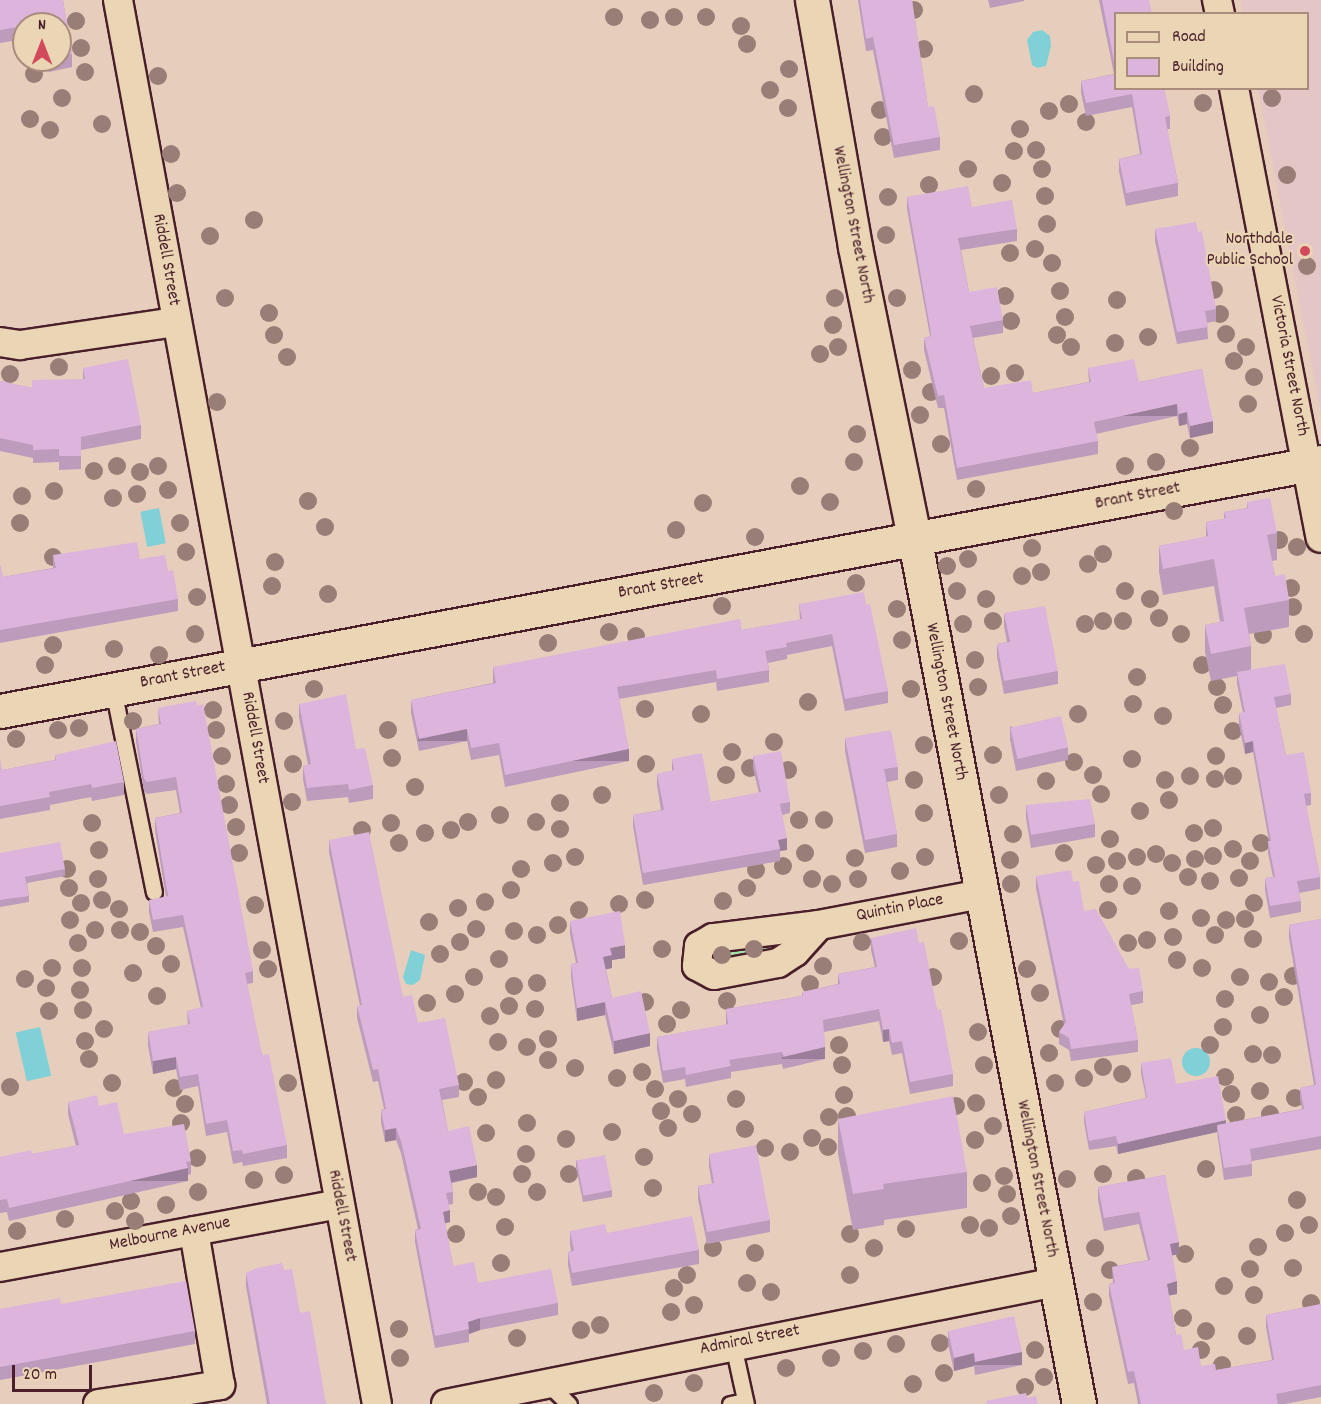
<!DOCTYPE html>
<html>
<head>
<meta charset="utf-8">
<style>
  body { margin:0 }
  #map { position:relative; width:1321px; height:1404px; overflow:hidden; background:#e7cebc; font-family:Dekko,sans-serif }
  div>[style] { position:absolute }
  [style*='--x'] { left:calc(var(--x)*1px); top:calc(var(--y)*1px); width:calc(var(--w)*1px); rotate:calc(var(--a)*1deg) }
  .built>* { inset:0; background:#e4c6c6 }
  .green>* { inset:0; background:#a4e2aa }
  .water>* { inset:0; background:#80d1d7; transform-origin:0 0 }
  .round { border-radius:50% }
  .roads { filter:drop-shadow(2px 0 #4a1f2b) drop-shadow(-2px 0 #4a1f2b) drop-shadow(0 2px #4a1f2b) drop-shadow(0 -2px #4a1f2b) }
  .lane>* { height:15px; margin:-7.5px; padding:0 7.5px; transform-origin:7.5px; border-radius:7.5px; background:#ead5b4 }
  .street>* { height:28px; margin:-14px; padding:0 14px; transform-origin:14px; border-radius:14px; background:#ead5b4 }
  .secondary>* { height:33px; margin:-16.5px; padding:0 16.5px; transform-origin:16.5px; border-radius:16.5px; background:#ead5b4 }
  .trees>* { width:18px; height:18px; margin:-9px; border-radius:50%; background:#987e77 }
  .wall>* { inset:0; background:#bd9bbd }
  .shaded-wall>* { inset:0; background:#9a7e9a; transform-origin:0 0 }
  .building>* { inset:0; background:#dcb4dc; transform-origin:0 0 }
  .dots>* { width:16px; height:16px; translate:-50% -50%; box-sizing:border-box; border:3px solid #ead5b4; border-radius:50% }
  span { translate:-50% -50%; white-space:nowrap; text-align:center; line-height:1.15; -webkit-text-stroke:4.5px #ead5b4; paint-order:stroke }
  .street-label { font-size:18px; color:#4a1f2b }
  .poi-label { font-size:18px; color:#4a1f2b }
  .right { translate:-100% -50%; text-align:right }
  .legend { position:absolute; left:1114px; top:12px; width:195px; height:78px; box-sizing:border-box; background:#ead5b4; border:2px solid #aa8c7d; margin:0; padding:8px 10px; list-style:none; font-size:18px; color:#4a1f2b }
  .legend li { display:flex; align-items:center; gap:12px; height:30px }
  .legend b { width:30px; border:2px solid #aa8c7d }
  .north { position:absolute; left:12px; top:12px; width:60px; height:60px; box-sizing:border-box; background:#ead5b4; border:2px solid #aa8c7d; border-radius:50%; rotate:0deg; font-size:16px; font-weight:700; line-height:24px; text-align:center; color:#4a1f2b }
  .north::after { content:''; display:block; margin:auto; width:21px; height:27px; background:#d1495b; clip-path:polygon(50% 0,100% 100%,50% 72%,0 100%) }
  .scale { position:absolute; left:12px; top:1365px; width:80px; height:27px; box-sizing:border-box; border:3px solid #4a1f2b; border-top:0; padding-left:8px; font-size:18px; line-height:21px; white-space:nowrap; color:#4a1f2b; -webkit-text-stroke:4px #ead5b4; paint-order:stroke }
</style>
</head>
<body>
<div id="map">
  <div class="built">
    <div style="clip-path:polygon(1241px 0,1321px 0,1321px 414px,1258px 89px,1308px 88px,1308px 14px,1243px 13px)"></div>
  </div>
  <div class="green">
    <div style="clip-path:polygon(777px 943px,778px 948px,716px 962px,714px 959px,715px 951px)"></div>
  </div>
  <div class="water">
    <div style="clip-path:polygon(1042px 30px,1050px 36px,1051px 46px,1046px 66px,1037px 68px,1032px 65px,1027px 40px,1033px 32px)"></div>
    <div style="left:159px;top:508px;width:36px;height:19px;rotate:79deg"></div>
    <div style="clip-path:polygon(411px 950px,425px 955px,420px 980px,413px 985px,406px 984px,403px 977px)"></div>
    <div style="left:40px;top:1027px;width:50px;height:25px;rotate:77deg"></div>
    <div class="round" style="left:1182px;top:1048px;width:28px;height:28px"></div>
  </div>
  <div class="roads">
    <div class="lane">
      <div style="--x:113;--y:689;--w:207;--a:78.6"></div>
      <div style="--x:733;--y:1345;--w:60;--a:77.6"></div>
      <div style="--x:548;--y:1384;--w:29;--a:44"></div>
      <div style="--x:730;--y:1404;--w:15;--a:-11"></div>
    </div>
    <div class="street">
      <div style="--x:118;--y:0;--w:1428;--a:79.55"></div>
      <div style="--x:1217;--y:0;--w:14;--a:78"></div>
      <div style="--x:1234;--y:88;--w:458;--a:79.1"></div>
      <div style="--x:0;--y:342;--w:20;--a:9"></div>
      <div style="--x:20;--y:345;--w:158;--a:-8.4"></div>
      <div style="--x:819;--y:925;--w:107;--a:173"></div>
      <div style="--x:713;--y:938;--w:16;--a:150"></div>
      <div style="--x:699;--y:946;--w:20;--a:96"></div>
      <div style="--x:697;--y:966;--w:19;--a:28"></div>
      <div style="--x:714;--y:975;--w:65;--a:-10.6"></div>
      <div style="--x:778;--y:963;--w:20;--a:-33"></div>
      <div style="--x:795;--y:952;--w:36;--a:-48"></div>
      <div style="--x:819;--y:925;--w:166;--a:-10.8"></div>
      <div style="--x:0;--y:1267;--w:345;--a:-10.5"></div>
      <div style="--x:98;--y:1404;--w:81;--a:-8.5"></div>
      <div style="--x:176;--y:1404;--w:12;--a:-81"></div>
      <div style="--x:178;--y:1392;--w:43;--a:-9.5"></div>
      <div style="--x:220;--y:1385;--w:156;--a:-99.6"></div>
      <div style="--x:446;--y:1404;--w:622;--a:-11.31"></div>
    </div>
    <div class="secondary">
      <div style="--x:812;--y:0;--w:251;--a:80.1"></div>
      <div style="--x:855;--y:247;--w:300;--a:78.5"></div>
      <div style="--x:915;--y:541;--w:878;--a:79.24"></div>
      <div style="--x:0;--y:711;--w:1344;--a:-10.67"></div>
    </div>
  </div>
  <div class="trees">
    <div style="left:914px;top:10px"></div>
    <div style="left:614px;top:17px"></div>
    <div style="left:674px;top:17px"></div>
    <div style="left:706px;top:17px"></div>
    <div style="left:650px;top:20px"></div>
    <div style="left:76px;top:21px"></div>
    <div style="left:741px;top:26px"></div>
    <div style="left:747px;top:44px"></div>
    <div style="left:81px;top:48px"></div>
    <div style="left:924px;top:49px"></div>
    <div style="left:789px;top:69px"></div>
    <div style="left:85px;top:72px"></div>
    <div style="left:34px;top:74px"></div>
    <div style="left:158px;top:76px"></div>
    <div style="left:770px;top:90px"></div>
    <div style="left:974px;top:94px"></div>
    <div style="left:62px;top:98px"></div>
    <div style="left:1272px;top:98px"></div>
    <div style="left:1203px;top:103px"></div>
    <div style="left:1069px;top:104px"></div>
    <div style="left:788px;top:108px"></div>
    <div style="left:880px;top:110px"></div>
    <div style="left:1049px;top:111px"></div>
    <div style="left:30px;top:119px"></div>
    <div style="left:1086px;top:122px"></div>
    <div style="left:102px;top:124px"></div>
    <div style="left:1020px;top:129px"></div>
    <div style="left:50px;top:130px"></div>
    <div style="left:883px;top:137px"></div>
    <div style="left:1036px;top:150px"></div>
    <div style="left:1014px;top:151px"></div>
    <div style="left:171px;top:154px"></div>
    <div style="left:968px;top:169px"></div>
    <div style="left:1042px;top:169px"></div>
    <div style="left:1287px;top:175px"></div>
    <div style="left:1002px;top:183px"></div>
    <div style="left:929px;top:185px"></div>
    <div style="left:177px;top:193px"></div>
    <div style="left:1045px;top:196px"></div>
    <div style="left:888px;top:197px"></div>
    <div style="left:254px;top:220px"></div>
    <div style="left:1047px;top:224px"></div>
    <div style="left:886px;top:235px"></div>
    <div style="left:210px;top:236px"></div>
    <div style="left:1035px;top:249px"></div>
    <div style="left:1010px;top:253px"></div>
    <div style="left:1052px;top:263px"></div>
    <div style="left:1307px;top:266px"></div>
    <div style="left:1214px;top:290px"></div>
    <div style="left:1060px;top:291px"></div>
    <div style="left:1005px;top:296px"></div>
    <div style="left:225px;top:298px"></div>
    <div style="left:835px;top:298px"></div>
    <div style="left:897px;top:298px"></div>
    <div style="left:1117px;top:300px"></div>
    <div style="left:269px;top:313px"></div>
    <div style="left:1220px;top:314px"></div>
    <div style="left:1065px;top:317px"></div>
    <div style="left:1011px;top:321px"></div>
    <div style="left:833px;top:325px"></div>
    <div style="left:1226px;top:334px"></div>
    <div style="left:274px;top:335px"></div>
    <div style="left:1057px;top:335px"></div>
    <div style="left:1148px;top:337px"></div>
    <div style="left:1115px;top:343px"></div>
    <div style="left:838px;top:347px"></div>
    <div style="left:1071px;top:347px"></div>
    <div style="left:1246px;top:347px"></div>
    <div style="left:820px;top:354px"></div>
    <div style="left:287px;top:357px"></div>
    <div style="left:1234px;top:361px"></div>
    <div style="left:59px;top:367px"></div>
    <div style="left:912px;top:370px"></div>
    <div style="left:1015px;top:373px"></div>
    <div style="left:10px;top:374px"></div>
    <div style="left:991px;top:376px"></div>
    <div style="left:1254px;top:377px"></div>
    <div style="left:931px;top:392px"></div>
    <div style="left:217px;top:402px"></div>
    <div style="left:1248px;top:404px"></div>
    <div style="left:920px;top:415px"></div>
    <div style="left:857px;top:434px"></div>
    <div style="left:941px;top:444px"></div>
    <div style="left:1190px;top:448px"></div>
    <div style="left:854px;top:462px"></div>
    <div style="left:1156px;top:462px"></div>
    <div style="left:117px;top:466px"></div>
    <div style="left:158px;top:466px"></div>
    <div style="left:1125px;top:466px"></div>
    <div style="left:94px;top:471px"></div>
    <div style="left:140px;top:472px"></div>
    <div style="left:800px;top:486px"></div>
    <div style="left:976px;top:489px"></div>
    <div style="left:168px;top:490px"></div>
    <div style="left:54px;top:491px"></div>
    <div style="left:137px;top:494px"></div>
    <div style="left:22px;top:496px"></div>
    <div style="left:113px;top:498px"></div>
    <div style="left:308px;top:501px"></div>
    <div style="left:830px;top:502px"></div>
    <div style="left:703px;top:503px"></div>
    <div style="left:1174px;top:511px"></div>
    <div style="left:20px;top:523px"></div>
    <div style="left:180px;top:523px"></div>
    <div style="left:325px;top:527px"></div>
    <div style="left:676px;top:530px"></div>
    <div style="left:755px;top:537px"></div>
    <div style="left:1279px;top:540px"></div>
    <div style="left:1297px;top:547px"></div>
    <div style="left:1032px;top:548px"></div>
    <div style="left:186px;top:552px"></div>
    <div style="left:1103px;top:554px"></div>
    <div style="left:53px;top:557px"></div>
    <div style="left:968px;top:559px"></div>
    <div style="left:275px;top:562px"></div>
    <div style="left:1088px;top:564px"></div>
    <div style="left:947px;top:566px"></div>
    <div style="left:1041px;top:572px"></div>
    <div style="left:1022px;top:576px"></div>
    <div style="left:856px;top:583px"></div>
    <div style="left:272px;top:586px"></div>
    <div style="left:1291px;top:588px"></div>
    <div style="left:957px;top:591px"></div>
    <div style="left:1125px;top:591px"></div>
    <div style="left:328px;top:594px"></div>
    <div style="left:197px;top:597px"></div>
    <div style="left:986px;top:599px"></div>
    <div style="left:1150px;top:599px"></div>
    <div style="left:722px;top:606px"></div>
    <div style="left:1293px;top:607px"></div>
    <div style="left:897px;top:609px"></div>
    <div style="left:1159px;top:618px"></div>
    <div style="left:993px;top:621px"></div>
    <div style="left:1103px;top:621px"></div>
    <div style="left:1123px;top:621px"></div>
    <div style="left:963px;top:624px"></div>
    <div style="left:1085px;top:624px"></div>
    <div style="left:609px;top:632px"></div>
    <div style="left:195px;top:634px"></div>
    <div style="left:1181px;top:634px"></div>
    <div style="left:1304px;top:634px"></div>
    <div style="left:1263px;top:635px"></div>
    <div style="left:636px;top:636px"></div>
    <div style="left:902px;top:640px"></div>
    <div style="left:548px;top:643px"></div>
    <div style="left:53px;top:645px"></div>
    <div style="left:114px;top:649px"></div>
    <div style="left:159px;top:655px"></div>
    <div style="left:975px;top:660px"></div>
    <div style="left:45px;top:665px"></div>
    <div style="left:1202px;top:665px"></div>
    <div style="left:1137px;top:677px"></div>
    <div style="left:978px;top:687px"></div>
    <div style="left:1217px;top:687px"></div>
    <div style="left:314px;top:689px"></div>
    <div style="left:911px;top:689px"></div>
    <div style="left:808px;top:702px"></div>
    <div style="left:1133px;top:704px"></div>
    <div style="left:1223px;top:705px"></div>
    <div style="left:645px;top:709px"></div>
    <div style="left:213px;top:710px"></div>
    <div style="left:701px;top:714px"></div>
    <div style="left:1078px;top:714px"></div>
    <div style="left:1163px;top:716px"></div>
    <div style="left:133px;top:721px"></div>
    <div style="left:284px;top:721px"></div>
    <div style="left:79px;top:728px"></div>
    <div style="left:58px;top:730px"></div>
    <div style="left:216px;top:730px"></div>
    <div style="left:388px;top:730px"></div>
    <div style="left:1233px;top:731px"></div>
    <div style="left:16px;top:739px"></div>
    <div style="left:774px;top:742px"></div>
    <div style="left:924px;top:745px"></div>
    <div style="left:732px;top:752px"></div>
    <div style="left:993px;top:755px"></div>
    <div style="left:222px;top:756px"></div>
    <div style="left:1216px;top:756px"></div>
    <div style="left:392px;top:758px"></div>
    <div style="left:1132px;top:759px"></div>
    <div style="left:1074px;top:762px"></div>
    <div style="left:293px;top:764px"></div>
    <div style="left:646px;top:764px"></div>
    <div style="left:750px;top:768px"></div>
    <div style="left:788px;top:770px"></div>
    <div style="left:726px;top:775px"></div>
    <div style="left:1093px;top:775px"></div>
    <div style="left:1190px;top:776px"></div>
    <div style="left:1233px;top:776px"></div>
    <div style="left:1215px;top:779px"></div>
    <div style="left:914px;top:780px"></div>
    <div style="left:1165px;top:780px"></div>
    <div style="left:1046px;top:781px"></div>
    <div style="left:226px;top:784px"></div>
    <div style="left:415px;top:787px"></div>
    <div style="left:1101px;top:794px"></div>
    <div style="left:602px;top:795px"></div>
    <div style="left:999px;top:795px"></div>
    <div style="left:1169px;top:800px"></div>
    <div style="left:292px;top:802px"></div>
    <div style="left:560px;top:803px"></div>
    <div style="left:229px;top:805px"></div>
    <div style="left:1140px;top:811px"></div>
    <div style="left:924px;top:813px"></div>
    <div style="left:500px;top:815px"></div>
    <div style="left:799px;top:820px"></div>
    <div style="left:824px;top:820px"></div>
    <div style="left:468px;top:822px"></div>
    <div style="left:536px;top:822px"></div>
    <div style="left:92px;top:823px"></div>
    <div style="left:391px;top:823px"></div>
    <div style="left:236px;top:827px"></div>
    <div style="left:1213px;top:828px"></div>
    <div style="left:560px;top:829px"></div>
    <div style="left:362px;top:830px"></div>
    <div style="left:451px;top:830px"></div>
    <div style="left:425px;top:833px"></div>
    <div style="left:1194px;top:833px"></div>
    <div style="left:1013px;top:834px"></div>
    <div style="left:1110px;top:839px"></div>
    <div style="left:399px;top:843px"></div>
    <div style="left:1261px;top:843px"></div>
    <div style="left:1233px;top:849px"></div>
    <div style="left:99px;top:850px"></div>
    <div style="left:239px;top:853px"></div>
    <div style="left:805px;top:853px"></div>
    <div style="left:1064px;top:853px"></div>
    <div style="left:1156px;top:854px"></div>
    <div style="left:1213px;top:856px"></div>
    <div style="left:575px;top:857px"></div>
    <div style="left:925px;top:857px"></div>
    <div style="left:1137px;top:857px"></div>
    <div style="left:855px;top:858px"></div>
    <div style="left:1195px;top:859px"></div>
    <div style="left:1010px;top:860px"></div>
    <div style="left:1117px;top:861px"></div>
    <div style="left:1250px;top:861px"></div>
    <div style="left:553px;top:863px"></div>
    <div style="left:1172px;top:863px"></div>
    <div style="left:1096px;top:865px"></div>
    <div style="left:783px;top:866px"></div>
    <div style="left:67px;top:869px"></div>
    <div style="left:521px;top:869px"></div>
    <div style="left:756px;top:870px"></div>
    <div style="left:900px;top:871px"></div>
    <div style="left:1188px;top:877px"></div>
    <div style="left:1239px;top:878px"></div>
    <div style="left:98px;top:879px"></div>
    <div style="left:812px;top:879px"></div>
    <div style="left:858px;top:879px"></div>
    <div style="left:1210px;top:881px"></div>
    <div style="left:832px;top:884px"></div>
    <div style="left:1011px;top:884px"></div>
    <div style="left:1109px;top:884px"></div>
    <div style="left:1132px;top:886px"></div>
    <div style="left:69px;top:888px"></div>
    <div style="left:747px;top:888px"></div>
    <div style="left:511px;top:890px"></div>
    <div style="left:102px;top:900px"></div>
    <div style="left:645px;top:900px"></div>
    <div style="left:723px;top:901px"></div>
    <div style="left:485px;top:902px"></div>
    <div style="left:81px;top:903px"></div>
    <div style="left:1254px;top:903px"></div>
    <div style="left:619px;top:904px"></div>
    <div style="left:255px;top:905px"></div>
    <div style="left:458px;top:908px"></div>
    <div style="left:119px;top:909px"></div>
    <div style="left:579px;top:910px"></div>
    <div style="left:1108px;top:910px"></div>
    <div style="left:1169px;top:911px"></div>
    <div style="left:1201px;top:918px"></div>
    <div style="left:1245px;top:919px"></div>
    <div style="left:70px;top:920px"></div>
    <div style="left:1226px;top:920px"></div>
    <div style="left:429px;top:922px"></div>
    <div style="left:558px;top:925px"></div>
    <div style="left:476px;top:929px"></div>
    <div style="left:95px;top:930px"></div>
    <div style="left:120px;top:930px"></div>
    <div style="left:514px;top:931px"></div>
    <div style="left:140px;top:932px"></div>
    <div style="left:537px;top:935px"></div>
    <div style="left:1215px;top:935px"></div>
    <div style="left:1173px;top:937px"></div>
    <div style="left:1253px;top:939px"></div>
    <div style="left:1147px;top:940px"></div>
    <div style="left:959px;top:941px"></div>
    <div style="left:460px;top:942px"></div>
    <div style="left:862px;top:942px"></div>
    <div style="left:78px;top:943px"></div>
    <div style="left:1128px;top:943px"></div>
    <div style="left:156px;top:946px"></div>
    <div style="left:662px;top:949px"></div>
    <div style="left:754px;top:949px"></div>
    <div style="left:262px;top:950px"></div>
    <div style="left:440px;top:954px"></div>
    <div style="left:722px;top:955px"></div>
    <div style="left:499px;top:959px"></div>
    <div style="left:1177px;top:960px"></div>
    <div style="left:171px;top:964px"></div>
    <div style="left:823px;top:966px"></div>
    <div style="left:52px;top:968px"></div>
    <div style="left:82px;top:968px"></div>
    <div style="left:1202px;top:968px"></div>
    <div style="left:268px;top:969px"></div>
    <div style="left:1027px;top:969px"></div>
    <div style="left:133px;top:973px"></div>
    <div style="left:1293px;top:976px"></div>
    <div style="left:474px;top:977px"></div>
    <div style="left:933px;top:977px"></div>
    <div style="left:1240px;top:977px"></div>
    <div style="left:25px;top:979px"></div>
    <div style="left:1269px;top:982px"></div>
    <div style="left:537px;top:983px"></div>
    <div style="left:810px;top:984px"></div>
    <div style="left:514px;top:986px"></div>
    <div style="left:46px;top:988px"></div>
    <div style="left:80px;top:990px"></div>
    <div style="left:1040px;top:993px"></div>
    <div style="left:455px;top:994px"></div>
    <div style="left:157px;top:996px"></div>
    <div style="left:1284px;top:997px"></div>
    <div style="left:1225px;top:999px"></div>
    <div style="left:727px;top:1001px"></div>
    <div style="left:645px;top:1002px"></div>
    <div style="left:427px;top:1003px"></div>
    <div style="left:509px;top:1006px"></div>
    <div style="left:535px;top:1009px"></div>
    <div style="left:83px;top:1010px"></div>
    <div style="left:681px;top:1010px"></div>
    <div style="left:49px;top:1011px"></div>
    <div style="left:1260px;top:1015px"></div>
    <div style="left:490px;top:1016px"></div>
    <div style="left:667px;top:1024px"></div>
    <div style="left:1223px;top:1027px"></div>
    <div style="left:104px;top:1029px"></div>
    <div style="left:1060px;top:1029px"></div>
    <div style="left:978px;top:1032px"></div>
    <div style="left:548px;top:1039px"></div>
    <div style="left:85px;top:1041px"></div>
    <div style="left:498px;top:1042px"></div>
    <div style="left:839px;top:1045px"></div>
    <div style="left:1210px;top:1045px"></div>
    <div style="left:527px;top:1047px"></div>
    <div style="left:1049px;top:1053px"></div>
    <div style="left:1253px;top:1054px"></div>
    <div style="left:1272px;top:1055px"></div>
    <div style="left:89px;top:1059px"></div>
    <div style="left:548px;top:1060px"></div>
    <div style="left:842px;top:1065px"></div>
    <div style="left:984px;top:1065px"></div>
    <div style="left:1103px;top:1067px"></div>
    <div style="left:575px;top:1068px"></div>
    <div style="left:642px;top:1072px"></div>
    <div style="left:1122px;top:1074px"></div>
    <div style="left:1225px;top:1077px"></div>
    <div style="left:617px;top:1078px"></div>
    <div style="left:1084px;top:1078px"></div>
    <div style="left:496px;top:1080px"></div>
    <div style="left:464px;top:1082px"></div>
    <div style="left:112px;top:1083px"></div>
    <div style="left:288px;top:1083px"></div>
    <div style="left:1055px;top:1083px"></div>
    <div style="left:10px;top:1087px"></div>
    <div style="left:174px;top:1088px"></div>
    <div style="left:655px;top:1089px"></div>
    <div style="left:1260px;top:1091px"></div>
    <div style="left:1231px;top:1094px"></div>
    <div style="left:844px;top:1095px"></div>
    <div style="left:478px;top:1097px"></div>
    <div style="left:1295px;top:1098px"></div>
    <div style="left:678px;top:1099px"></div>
    <div style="left:736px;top:1099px"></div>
    <div style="left:976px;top:1103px"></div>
    <div style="left:185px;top:1104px"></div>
    <div style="left:956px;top:1106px"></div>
    <div style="left:661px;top:1111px"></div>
    <div style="left:692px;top:1114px"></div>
    <div style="left:1270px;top:1114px"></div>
    <div style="left:1236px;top:1115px"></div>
    <div style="left:847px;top:1116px"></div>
    <div style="left:829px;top:1117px"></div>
    <div style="left:181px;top:1123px"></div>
    <div style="left:527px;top:1123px"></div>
    <div style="left:993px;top:1126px"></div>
    <div style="left:668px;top:1128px"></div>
    <div style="left:745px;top:1129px"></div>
    <div style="left:612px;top:1132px"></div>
    <div style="left:486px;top:1133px"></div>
    <div style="left:812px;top:1138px"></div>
    <div style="left:566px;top:1139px"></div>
    <div style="left:975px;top:1140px"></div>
    <div style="left:828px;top:1147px"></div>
    <div style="left:765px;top:1148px"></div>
    <div style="left:790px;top:1152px"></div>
    <div style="left:526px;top:1154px"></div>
    <div style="left:644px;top:1157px"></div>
    <div style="left:197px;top:1158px"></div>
    <div style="left:1206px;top:1169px"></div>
    <div style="left:522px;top:1174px"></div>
    <div style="left:569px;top:1174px"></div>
    <div style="left:1103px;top:1174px"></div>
    <div style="left:284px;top:1175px"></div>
    <div style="left:1004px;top:1176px"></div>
    <div style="left:1136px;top:1178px"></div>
    <div style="left:1067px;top:1179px"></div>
    <div style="left:254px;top:1180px"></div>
    <div style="left:982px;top:1183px"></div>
    <div style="left:653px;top:1188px"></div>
    <div style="left:198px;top:1192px"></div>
    <div style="left:478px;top:1192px"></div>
    <div style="left:537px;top:1192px"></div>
    <div style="left:1007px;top:1194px"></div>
    <div style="left:496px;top:1197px"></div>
    <div style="left:1297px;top:1200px"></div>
    <div style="left:131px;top:1201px"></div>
    <div style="left:166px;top:1205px"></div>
    <div style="left:115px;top:1211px"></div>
    <div style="left:1011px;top:1216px"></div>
    <div style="left:65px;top:1219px"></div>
    <div style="left:135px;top:1221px"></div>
    <div style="left:970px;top:1225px"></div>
    <div style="left:1309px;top:1225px"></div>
    <div style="left:505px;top:1227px"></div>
    <div style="left:989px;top:1228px"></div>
    <div style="left:906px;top:1229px"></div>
    <div style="left:17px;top:1231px"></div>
    <div style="left:1285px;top:1233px"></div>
    <div style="left:456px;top:1234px"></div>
    <div style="left:850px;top:1234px"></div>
    <div style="left:1258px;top:1247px"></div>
    <div style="left:713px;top:1248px"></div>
    <div style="left:874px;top:1248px"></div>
    <div style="left:1095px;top:1248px"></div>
    <div style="left:755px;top:1253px"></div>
    <div style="left:1185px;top:1254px"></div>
    <div style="left:501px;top:1263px"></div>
    <div style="left:1293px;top:1268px"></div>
    <div style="left:1250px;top:1269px"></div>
    <div style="left:1110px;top:1270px"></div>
    <div style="left:687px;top:1275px"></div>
    <div style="left:850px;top:1275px"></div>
    <div style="left:747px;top:1283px"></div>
    <div style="left:1224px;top:1286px"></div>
    <div style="left:674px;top:1288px"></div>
    <div style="left:771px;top:1292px"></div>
    <div style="left:1254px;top:1295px"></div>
    <div style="left:1093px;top:1302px"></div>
    <div style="left:1311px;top:1303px"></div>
    <div style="left:694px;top:1305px"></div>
    <div style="left:671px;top:1312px"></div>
    <div style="left:1183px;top:1318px"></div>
    <div style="left:600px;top:1325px"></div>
    <div style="left:399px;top:1329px"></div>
    <div style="left:581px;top:1330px"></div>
    <div style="left:1206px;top:1331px"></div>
    <div style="left:1247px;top:1336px"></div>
    <div style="left:517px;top:1338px"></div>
    <div style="left:940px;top:1343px"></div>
    <div style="left:896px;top:1344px"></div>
    <div style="left:1035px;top:1350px"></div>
    <div style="left:1201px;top:1350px"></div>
    <div style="left:863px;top:1351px"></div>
    <div style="left:400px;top:1358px"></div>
    <div style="left:831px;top:1358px"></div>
    <div style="left:1222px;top:1365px"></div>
    <div style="left:786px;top:1368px"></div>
    <div style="left:944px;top:1373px"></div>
    <div style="left:1044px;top:1377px"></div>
    <div style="left:694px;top:1383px"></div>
    <div style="left:913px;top:1384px"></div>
    <div style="left:1025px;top:1387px"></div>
    <div style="left:654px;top:1393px"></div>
  </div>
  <div class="wall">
    <div style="clip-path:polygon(0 0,63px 0,72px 54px,72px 67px,49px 72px,47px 60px,60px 60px,60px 24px,24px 24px,24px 39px,0 43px)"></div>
    <div style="clip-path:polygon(858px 0,912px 0,928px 107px,940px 137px,940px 150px,894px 158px,873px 50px,866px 51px)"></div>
    <div style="clip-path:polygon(988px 0,1024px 0,1024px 1px,990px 8px)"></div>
    <div style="clip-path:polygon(1099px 0,1149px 0,1116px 14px,1116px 88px,1164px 88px,1170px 116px,1170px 129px,1167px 129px,1178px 183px,1178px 196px,1126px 206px,1119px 171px,1119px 159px,1140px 154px,1132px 107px,1086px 116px,1081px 93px,1081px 81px,1114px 74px)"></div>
    <div style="clip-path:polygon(907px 197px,972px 207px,1017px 229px,1017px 241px,961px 250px,969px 292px,1003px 320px,1003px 333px,973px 338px,984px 388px,1033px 393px,1089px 382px,1088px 368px,1139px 382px,1202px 369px,1213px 433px,1190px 438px,1187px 424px,1179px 426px,1177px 416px,1096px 434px,1098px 441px,1098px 454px,957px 480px,944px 408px,938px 408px,924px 350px,924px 338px,930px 336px,907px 209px)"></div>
    <div style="clip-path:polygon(1155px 229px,1216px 309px,1216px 321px,1207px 323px,1208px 339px,1177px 344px,1155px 241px)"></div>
    <div style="clip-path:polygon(83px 368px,141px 425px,141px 439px,81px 450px,81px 469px,59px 470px,59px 462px,33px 463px,33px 458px,0 451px,0 381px,32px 388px,83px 379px)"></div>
    <div style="clip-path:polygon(1247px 502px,1277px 533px,1277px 560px,1272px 561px,1275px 576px,1289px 600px,1289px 627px,1249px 634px,1251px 646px,1251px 670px,1291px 694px,1291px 705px,1276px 708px,1286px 755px,1311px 793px,1311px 805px,1306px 806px,1320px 877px,1320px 889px,1299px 893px,1301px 901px,1301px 912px,1270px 918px,1265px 890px,1265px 878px,1273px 877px,1268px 853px,1268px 841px,1269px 841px,1253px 752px,1245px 754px,1239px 725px,1239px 713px,1243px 713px,1237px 684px,1237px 676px,1211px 681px,1205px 652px,1205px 625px,1220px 622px,1214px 586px,1163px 595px,1159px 572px,1159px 546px,1206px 537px,1206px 522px,1224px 519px,1224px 512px,1247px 508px)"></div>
    <div style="clip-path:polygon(53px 555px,140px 559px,168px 571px,178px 599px,178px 611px,0 643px,0 565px,3px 577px,53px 568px)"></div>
    <div style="clip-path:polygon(799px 604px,866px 605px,888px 691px,888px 703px,845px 711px,832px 646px,787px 655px,787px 659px,768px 663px,769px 670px,769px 682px,717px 691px,716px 682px,619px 699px,629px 761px,505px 787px,499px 755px,471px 760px,467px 741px,419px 751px,411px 713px,411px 700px,493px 683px,493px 667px,742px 630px,800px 620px)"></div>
    <div style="clip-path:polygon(1004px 613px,1058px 671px,1058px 684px,1004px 694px,997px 657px,997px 644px,1007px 642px,1004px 626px)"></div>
    <div style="clip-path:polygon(299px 704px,356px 749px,373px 785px,373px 799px,349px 803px,348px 797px,307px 801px,303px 779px,303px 766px,308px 765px,299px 717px)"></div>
    <div style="clip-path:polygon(158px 708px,253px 971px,253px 983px,247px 984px,262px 1055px,287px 1145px,287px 1158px,243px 1166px,242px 1162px,233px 1164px,227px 1132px,206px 1136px,198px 1086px,180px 1090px,176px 1069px,153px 1074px,148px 1045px,148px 1032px,188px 1025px,187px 1011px,201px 1008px,183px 927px,153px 932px,149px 912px,149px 900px,166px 897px,155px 830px,155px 818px,180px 813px,176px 790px,147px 794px,144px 791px,136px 741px,136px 729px,159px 724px)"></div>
    <div style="clip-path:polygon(1010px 726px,1068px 747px,1068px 760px,1016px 771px,1010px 739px)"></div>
    <div style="clip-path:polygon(845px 738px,898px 767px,898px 780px,887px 782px,897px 834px,897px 847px,865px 853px,845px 751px)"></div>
    <div style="clip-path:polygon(55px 755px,124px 782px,124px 795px,92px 801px,91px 797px,50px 805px,50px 810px,0 819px,0 760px,2px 770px,55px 760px)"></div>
    <div style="clip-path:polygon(753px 756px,790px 802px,790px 813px,782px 815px,787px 850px,780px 851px,780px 861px,643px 885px,633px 826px,633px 815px,661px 810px,657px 785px,657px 774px,672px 771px,672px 759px,711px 802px,759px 793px,753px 768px)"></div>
    <div style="clip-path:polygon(1026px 805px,1095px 824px,1095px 837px,1031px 848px,1026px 818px)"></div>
    <div style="clip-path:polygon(329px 840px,403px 997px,418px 1023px,459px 1085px,459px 1097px,442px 1100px,448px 1131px,477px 1177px,452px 1183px,453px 1192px,453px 1204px,448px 1205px,450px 1222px,445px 1223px,453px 1266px,478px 1283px,558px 1303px,558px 1315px,480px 1330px,469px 1334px,469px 1342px,435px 1348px,415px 1242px,415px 1230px,418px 1229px,401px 1153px,396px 1140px,385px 1142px,381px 1122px,381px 1110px,384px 1109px,378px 1081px,373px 1082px,357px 1018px,357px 1006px,360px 1006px,329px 852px)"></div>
    <div style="clip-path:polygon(0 853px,65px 869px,65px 876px,27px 883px,29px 896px,29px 902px,0 907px)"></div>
    <div style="clip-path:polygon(1036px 876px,1073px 882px,1084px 911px,1129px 969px,1143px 991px,1143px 1003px,1131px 1005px,1138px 1040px,1138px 1052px,1071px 1061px,1069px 1050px,1059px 1044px,1059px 1032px,1064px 1025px,1036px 888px)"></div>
    <div style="clip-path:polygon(1321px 919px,1321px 1149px,1252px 1161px,1252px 1176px,1224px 1180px,1217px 1132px,1118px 1154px,1116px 1146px,1089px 1150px,1084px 1122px,1084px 1112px,1146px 1098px,1141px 1073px,1141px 1063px,1176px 1084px,1226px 1123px,1302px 1109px,1300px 1100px,1300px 1088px,1314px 1085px,1289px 938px,1289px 925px)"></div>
    <div style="clip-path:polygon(570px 921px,625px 958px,612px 960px,612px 968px,606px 969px,612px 998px,650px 1046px,614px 1054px,605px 1015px,577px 1021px,571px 977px,571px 964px,576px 963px,570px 934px)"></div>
    <div style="clip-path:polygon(871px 938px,919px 943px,937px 1010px,953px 1074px,953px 1086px,910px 1094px,902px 1053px,892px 1055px,889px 1041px,883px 1042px,879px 1021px,824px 1032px,825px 1059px,783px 1069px,782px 1064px,731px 1072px,731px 1078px,686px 1087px,685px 1079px,663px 1083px,657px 1049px,657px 1037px,726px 1025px,726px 1009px,802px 996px,802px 992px,838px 984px,838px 974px,875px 967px,871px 950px)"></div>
    <div style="clip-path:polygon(68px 1102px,99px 1106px,124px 1134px,191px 1161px,191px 1174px,188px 1175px,188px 1181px,9px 1221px,7px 1212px,0 1213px,0 1157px,32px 1154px,76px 1146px,68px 1114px)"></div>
    <div style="clip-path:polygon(838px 1119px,967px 1172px,967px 1208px,884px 1220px,884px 1225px,853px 1230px,838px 1154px)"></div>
    <div style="clip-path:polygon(709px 1154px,770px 1220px,770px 1232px,707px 1244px,698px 1199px,698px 1186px,712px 1184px,709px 1166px)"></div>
    <div style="clip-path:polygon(576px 1160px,612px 1190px,612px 1197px,583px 1202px,576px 1167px)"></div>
    <div style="clip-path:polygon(1165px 1175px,1179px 1254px,1172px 1255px,1177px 1294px,1169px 1295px,1176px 1335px,1184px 1350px,1201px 1366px,1216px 1370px,1272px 1360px,1266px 1327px,1266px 1315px,1321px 1304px,1321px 1397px,1285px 1404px,1138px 1404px,1134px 1383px,1128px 1384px,1109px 1296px,1109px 1284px,1113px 1283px,1112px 1267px,1148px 1260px,1139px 1224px,1104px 1231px,1098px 1200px,1098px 1187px)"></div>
    <div style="clip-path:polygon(570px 1231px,607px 1233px,699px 1250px,699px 1264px,572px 1286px,568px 1265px,568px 1252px,571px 1251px,570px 1244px)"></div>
    <div style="clip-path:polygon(284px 1270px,300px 1313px,326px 1404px,267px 1404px,246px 1286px,246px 1273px)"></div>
    <div style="clip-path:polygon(61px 1304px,195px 1331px,195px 1344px,0 1380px,0 1309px)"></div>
    <div style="clip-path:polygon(948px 1331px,1022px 1365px,975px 1375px,974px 1366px,954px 1371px,948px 1344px)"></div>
  </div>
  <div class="shaded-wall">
    <div style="left:1177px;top:404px;width:12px;height:85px;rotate:90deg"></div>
    <div style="clip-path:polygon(1187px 412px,1187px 424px,1179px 426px,1179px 414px)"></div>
    <div style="clip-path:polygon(1213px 421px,1213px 433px,1190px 438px,1190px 426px)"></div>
    <div style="left:467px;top:729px;width:12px;height:49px;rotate:90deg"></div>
    <div style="clip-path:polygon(1253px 741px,1253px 752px,1245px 754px,1245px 743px)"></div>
    <div style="left:629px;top:749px;width:12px;height:127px;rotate:90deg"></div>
    <div style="clip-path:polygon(787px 838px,787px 850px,780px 851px,778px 840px)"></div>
    <div style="clip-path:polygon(625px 945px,625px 958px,612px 960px,612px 968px,603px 970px,603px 957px,610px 948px)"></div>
    <div style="clip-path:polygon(605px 1002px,605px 1015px,577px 1021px,577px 1008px)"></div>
    <div style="clip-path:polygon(889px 1029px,889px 1041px,883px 1042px,883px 1030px)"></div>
    <div style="clip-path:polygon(650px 1033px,650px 1046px,614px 1054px,614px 1041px)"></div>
    <div style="left:825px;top:1047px;width:12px;height:43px;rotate:90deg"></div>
    <div style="clip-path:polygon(176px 1057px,176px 1069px,153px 1074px,153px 1061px)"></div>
    <div style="clip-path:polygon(1226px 1120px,1226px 1130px,1217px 1125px,1217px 1132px,1118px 1154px,1118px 1144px)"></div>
    <div style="clip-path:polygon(396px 1128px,396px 1140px,385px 1142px,385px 1130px)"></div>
    <div style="clip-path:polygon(477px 1165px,477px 1177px,449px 1183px,449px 1171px)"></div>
    <div style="left:188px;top:1168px;width:13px;height:183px;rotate:90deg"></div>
    <div style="clip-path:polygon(450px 1210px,450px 1222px,443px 1224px,443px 1212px)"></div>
    <div style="clip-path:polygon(1179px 1242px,1179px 1254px,1170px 1256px,1170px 1244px)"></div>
    <div style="clip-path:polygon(1177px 1281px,1177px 1294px,1167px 1296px,1167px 1284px)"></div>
    <div style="clip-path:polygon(480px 1318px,480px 1330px,469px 1334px,468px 1322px)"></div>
    <div style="left:1022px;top:1352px;width:13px;height:48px;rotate:90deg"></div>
    <div style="clip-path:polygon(974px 1353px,974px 1366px,954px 1371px,954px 1358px)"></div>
  </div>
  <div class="building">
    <div style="clip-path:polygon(0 0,63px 0,72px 54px,60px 56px,60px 24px,43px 24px,43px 22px,33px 24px,24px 24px,24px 26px,0 30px)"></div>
    <div style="clip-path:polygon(860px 0,912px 0,928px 107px,934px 106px,940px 137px,894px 145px,873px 37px,866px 39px)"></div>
    <div style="clip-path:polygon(1102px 0,1149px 0,1152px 14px,1116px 14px,1116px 72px)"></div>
    <div style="clip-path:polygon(1116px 74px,1116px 88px,1164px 88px,1170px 116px,1165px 117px,1178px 183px,1126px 193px,1119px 159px,1142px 154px,1132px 94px,1086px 103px,1081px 81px)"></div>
    <div style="clip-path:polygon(968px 186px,972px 207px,1012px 200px,1017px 229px,958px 238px,969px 292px,997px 287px,1003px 320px,970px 326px,984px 388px,1031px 380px,1033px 393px,1091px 382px,1088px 368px,1134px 359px,1139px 382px,1202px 369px,1213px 421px,1190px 426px,1187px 412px,1179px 414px,1177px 404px,1094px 422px,1098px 441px,957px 468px,944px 395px,938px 396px,924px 338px,931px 336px,930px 328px,907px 197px)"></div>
    <div style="clip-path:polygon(1196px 222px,1198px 232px,1202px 231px,1216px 309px,1205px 311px,1208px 327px,1177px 332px,1155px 229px)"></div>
    <div style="clip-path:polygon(128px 359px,141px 425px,81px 437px,81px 456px,59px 456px,59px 449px,33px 450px,33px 445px,0 438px,0 381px,32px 388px,32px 380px,85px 379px,83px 368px)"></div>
    <div style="clip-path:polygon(1270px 498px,1277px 533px,1267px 535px,1275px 576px,1285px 574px,1289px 600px,1244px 608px,1251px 646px,1211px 654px,1205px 625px,1224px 621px,1214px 559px,1163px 569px,1159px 546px,1208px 536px,1206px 522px,1226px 518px,1224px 512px,1248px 508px,1247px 502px)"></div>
    <div style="clip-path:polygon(137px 542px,140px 559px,165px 555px,168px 571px,173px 570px,178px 599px,0 630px,0 565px,3px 577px,56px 568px,53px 555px)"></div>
    <div style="clip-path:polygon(864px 592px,866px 605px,870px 604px,888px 691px,845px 699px,832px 634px,786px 643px,787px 647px,765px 651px,769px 670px,717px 679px,716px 670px,617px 687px,629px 749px,505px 775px,499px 743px,471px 748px,467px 729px,419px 739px,411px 700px,496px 683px,493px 667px,740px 619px,742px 630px,802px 619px,799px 604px)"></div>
    <div style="clip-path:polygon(1045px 606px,1058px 671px,1004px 681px,997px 644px,1010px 642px,1004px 613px)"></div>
    <div style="clip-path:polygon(1285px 664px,1291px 694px,1274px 697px,1286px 755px,1304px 752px,1311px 793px,1304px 794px,1320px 877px,1297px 881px,1301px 901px,1270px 906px,1265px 878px,1275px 877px,1268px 841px,1271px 841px,1253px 741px,1245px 743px,1239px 713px,1245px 712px,1237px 672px)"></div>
    <div style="clip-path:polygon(346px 694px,356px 749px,365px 748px,373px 785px,349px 790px,348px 784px,307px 788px,303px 766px,311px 764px,299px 704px)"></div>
    <div style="clip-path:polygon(196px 701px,197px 706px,203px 704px,253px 971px,245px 973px,262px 1055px,269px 1054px,287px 1145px,243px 1154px,242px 1150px,233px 1151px,227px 1120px,206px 1124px,198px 1074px,180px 1077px,176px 1057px,153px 1061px,148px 1032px,190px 1024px,187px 1011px,203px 1007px,183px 915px,153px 920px,149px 900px,168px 896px,155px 818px,182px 813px,176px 777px,147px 782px,144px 779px,136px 729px,161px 724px,158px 708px)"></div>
    <div style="left:1061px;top:716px;width:32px;height:52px;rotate:77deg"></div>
    <div style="clip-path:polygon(891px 730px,898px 767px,884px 769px,897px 834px,865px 840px,845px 738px)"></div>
    <div style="clip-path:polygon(116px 741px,124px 782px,92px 788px,91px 784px,49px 792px,50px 797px,0 806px,0 760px,2px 770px,56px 760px,55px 755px)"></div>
    <div style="clip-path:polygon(781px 751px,790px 802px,780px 804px,787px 838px,778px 840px,780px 849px,643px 873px,633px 815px,664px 810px,657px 774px,674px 770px,672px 759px,702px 753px,711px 802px,761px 792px,753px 756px)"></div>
    <div style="clip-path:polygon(1090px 799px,1095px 824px,1031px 835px,1026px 805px)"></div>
    <div style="clip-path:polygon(369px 832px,403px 997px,412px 995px,418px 1023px,445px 1018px,459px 1085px,439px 1089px,448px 1131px,469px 1126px,477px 1165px,449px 1171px,453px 1192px,446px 1193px,450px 1210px,443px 1212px,453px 1266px,474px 1262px,478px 1283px,551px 1269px,558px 1303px,480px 1318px,468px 1322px,469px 1329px,435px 1336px,415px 1230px,421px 1229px,401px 1141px,396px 1128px,385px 1130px,381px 1110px,386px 1109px,378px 1069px,373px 1070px,357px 1006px,362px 1005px,329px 840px)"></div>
    <div style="clip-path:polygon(60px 842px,65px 869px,25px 877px,29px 896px,0 900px,0 853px)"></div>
    <div style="clip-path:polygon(1071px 870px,1073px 882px,1079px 881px,1084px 911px,1096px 909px,1129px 969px,1139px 968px,1143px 991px,1129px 994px,1138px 1040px,1071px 1049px,1069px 1038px,1059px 1032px,1066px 1022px,1036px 876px)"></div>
    <div style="clip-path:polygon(620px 911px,625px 945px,610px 948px,612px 955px,603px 957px,612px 998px,641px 991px,650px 1033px,614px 1041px,605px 1002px,577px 1008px,571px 964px,578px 963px,570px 921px)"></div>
    <div style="clip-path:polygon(1321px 919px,1321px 1136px,1250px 1149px,1252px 1164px,1224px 1168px,1217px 1125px,1304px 1109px,1300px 1088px,1316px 1085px,1289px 925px)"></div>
    <div style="clip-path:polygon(916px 928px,919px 943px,924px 942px,937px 1010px,941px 1009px,953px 1074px,910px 1082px,902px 1041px,892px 1043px,889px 1029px,883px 1030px,879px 1009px,823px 1020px,825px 1047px,783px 1057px,782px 1052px,729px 1060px,731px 1066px,686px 1075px,685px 1067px,663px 1071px,657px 1037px,728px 1024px,726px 1009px,803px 996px,802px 992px,840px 984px,838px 974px,877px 967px,871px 938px)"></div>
    <div style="clip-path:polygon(1171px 1058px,1176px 1084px,1218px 1076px,1226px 1120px,1118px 1144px,1116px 1136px,1089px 1141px,1084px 1112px,1147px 1098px,1141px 1063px)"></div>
    <div style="clip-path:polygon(97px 1095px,99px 1106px,117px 1102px,124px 1134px,184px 1124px,191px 1161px,186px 1162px,188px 1168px,9px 1208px,7px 1199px,0 1200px,0 1157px,31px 1150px,32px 1154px,79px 1145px,68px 1102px)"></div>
    <div style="clip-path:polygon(953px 1096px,967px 1172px,883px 1184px,884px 1189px,853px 1194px,838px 1119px)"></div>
    <div style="clip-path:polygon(756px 1145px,770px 1220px,707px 1232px,698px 1186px,714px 1183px,709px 1154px)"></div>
    <div style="left:605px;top:1155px;width:36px;height:29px;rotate:79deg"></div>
    <div style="clip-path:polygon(1165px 1175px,1179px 1242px,1170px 1244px,1177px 1281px,1167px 1284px,1176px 1335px,1181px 1334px,1184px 1350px,1198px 1347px,1201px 1366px,1215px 1364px,1216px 1370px,1274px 1360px,1266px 1315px,1321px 1304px,1321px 1385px,1276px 1394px,1278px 1404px,1141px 1404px,1134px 1371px,1128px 1372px,1109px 1284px,1115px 1283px,1112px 1267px,1150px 1260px,1139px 1212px,1104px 1218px,1098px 1187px)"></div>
    <div style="clip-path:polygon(692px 1216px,699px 1250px,572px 1273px,568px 1252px,574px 1251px,570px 1231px,605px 1224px,607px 1233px)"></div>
    <div style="clip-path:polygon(282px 1263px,284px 1270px,292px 1269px,300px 1313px,310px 1311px,326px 1404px,270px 1404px,246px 1273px,257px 1268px)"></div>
    <div style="clip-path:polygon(186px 1281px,195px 1331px,0 1367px,0 1309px,60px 1298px,61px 1304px)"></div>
    <div style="clip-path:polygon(1014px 1316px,1022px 1352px,975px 1362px,974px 1353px,954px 1358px,948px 1331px)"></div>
    <div style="clip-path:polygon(1026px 1393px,1027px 1398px,1036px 1396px,1038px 1404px,987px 1404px,986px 1401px)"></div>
  </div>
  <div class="dots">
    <div style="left:1305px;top:251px;background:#d1495b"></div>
  </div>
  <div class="street-label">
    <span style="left:852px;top:225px;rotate:79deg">Wellington Street North</span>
    <span style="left:165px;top:260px;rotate:80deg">Riddell Street</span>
    <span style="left:1288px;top:366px;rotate:79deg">Victoria Street North</span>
    <span style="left:1138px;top:497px;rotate:-11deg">Brant Street</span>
    <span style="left:661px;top:587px;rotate:-10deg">Brant Street</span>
    <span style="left:183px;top:676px;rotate:-11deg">Brant Street</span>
    <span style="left:945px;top:702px;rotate:79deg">Wellington Street North</span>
    <span style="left:254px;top:738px;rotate:80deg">Riddell Street</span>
    <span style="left:900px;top:909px;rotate:-11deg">Quintin Place</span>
    <span style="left:1036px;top:1179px;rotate:79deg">Wellington Street North</span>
    <span style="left:341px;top:1216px;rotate:79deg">Riddell Street</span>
    <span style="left:170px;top:1235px;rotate:-11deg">Melbourne Avenue</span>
    <span style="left:750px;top:1341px;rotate:-11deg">Admiral Street</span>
  </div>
  <div class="poi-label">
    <span class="right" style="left:1293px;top:251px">Northdale<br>Public School</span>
  </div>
  <ul class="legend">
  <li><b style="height:8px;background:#ead5b4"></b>Road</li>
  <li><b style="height:16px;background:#dcb4dc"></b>Building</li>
  </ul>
  <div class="north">N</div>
  <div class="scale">20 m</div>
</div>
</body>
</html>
